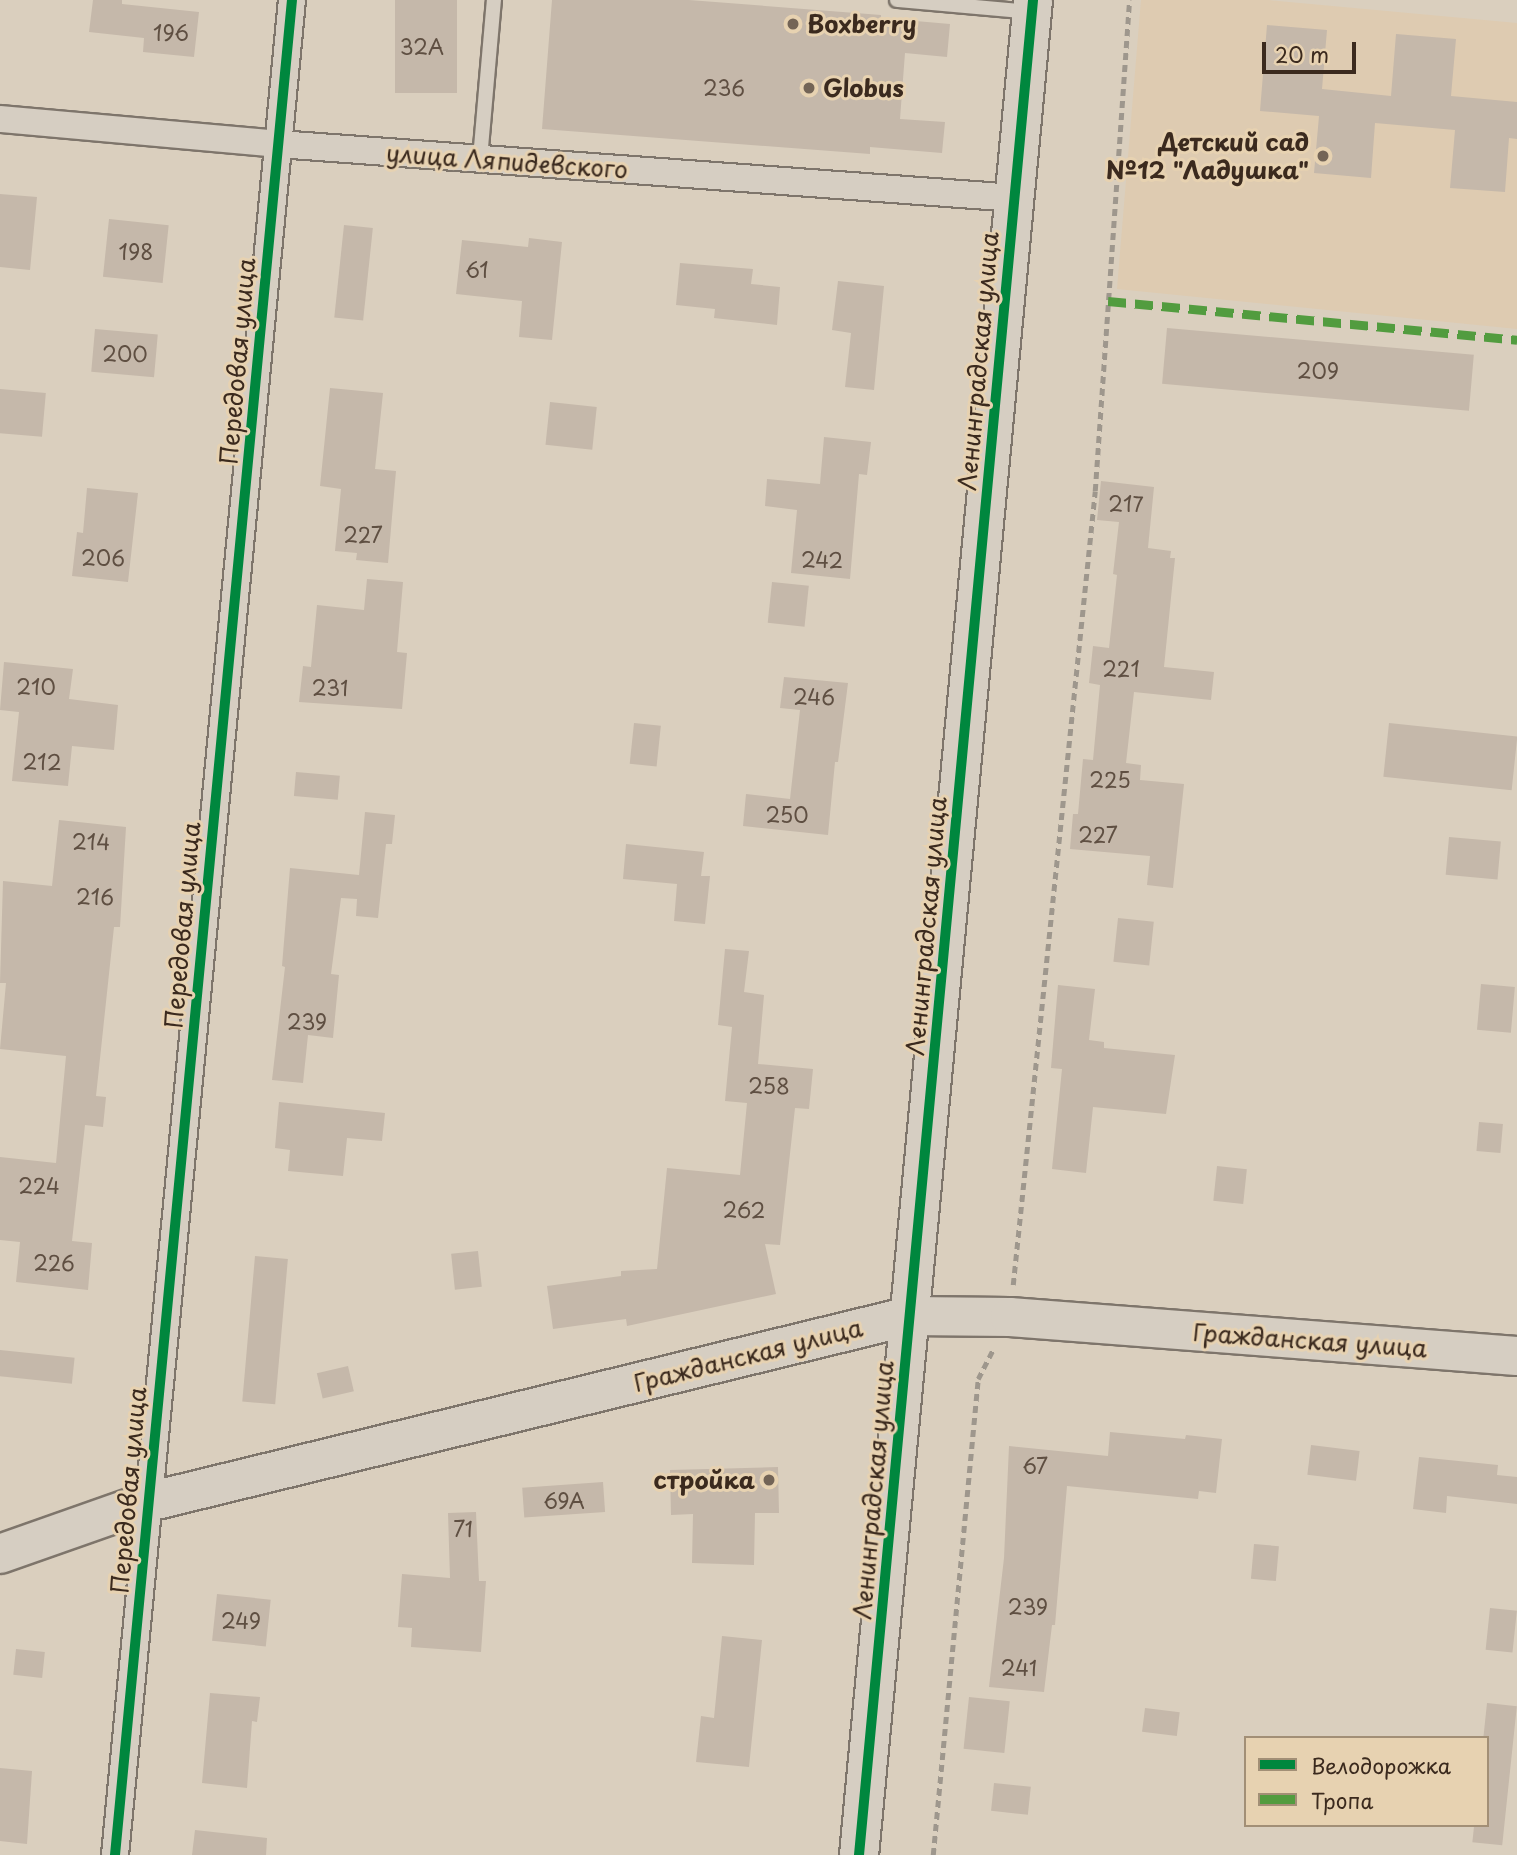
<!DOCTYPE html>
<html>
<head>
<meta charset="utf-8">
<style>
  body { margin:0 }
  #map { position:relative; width:1517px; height:1855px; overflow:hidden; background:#dacfbe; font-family:"Playpen Sans",sans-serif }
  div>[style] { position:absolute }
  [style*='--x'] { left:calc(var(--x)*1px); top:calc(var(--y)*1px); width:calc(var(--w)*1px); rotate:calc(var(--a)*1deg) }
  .built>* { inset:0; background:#decbb1 }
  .building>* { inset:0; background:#c5b8aa; transform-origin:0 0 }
  .path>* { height:4.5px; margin-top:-2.25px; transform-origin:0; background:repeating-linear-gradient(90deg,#9e978d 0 7px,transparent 0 12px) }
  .roads { filter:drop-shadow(2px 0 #7e756b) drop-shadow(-2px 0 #7e756b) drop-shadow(0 2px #7e756b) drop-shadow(0 -2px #7e756b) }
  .lane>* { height:14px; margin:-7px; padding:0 7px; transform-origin:7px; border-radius:7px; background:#d6cec2 }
  .street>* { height:26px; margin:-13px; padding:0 13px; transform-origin:13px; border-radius:13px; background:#d6cec2 }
  .secondary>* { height:38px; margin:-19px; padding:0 19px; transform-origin:19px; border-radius:19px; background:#d6cec2 }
  .quiet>* { height:9px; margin-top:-4.5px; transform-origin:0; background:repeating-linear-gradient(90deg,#529c3f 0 18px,transparent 0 27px) }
  .cycleway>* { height:10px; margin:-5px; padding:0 5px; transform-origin:5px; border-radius:5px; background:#00873e }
  .dots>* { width:19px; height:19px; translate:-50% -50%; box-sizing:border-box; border:4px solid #e7d2b1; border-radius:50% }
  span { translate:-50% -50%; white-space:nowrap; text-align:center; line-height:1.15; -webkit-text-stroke:6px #e7d2b1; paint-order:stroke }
  .number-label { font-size:21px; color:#5f4f42 }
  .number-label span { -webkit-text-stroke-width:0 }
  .poi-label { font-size:24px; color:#3b2a1e; font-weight:700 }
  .left { translate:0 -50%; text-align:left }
  .right { translate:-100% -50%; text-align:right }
  .street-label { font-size:24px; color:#3b2a1e }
  .legend { position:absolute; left:1244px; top:1736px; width:245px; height:91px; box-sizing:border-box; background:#e7d2b1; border:2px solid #a28f76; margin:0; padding:9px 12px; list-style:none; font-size:21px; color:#3b2a1e }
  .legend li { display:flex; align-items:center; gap:14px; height:35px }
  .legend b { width:35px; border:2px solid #a28f76 }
  .scale { position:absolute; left:1262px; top:42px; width:94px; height:32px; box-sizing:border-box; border:4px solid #3b2a1e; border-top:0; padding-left:9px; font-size:21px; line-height:24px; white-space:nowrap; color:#3b2a1e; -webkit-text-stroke:5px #e7d2b1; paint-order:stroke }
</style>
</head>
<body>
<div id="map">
  <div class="built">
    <div style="clip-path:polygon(1141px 0,1268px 0,1517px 23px,1517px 329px,1117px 289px)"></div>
  </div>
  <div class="building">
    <div style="clip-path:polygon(93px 0,122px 0,122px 4px,199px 12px,194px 57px,143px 52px,144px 38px,89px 32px)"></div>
    <div style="left:395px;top:0;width:62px;height:93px"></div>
    <div style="clip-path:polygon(552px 0,689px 0,881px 15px,881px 18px,950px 24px,947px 57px,905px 53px,900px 119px,945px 122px,942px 153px,870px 147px,870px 154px,542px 129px)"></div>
    <div style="clip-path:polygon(1267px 25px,1327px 30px,1322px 89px,1391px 96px,1396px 34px,1456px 39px,1451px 96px,1517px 102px,1517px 139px,1509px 138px,1505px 192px,1450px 188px,1455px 130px,1375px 123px,1371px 178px,1314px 173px,1319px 116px,1260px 111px)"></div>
    <div style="clip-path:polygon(0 194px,37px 197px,30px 270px,0 267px)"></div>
    <div style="left:109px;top:219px;width:60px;height:58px;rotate:6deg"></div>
    <div style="left:344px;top:225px;width:29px;height:93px;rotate:6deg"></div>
    <div style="clip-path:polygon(529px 238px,562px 242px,552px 340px,519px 337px,522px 301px,456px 294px,462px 240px,528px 247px)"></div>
    <div style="clip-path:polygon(680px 263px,753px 269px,751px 284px,780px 287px,777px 325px,714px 318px,715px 309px,676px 305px)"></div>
    <div style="clip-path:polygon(838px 281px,884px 286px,874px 390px,845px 387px,851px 333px,832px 330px)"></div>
    <div style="left:1167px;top:328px;width:308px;height:56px;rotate:5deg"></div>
    <div style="left:95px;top:329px;width:63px;height:43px;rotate:5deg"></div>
    <div style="clip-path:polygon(330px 388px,383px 393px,375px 469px,396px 471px,388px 563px,356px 560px,357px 553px,335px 551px,341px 489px,320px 486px)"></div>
    <div style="left:0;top:389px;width:46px;height:44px;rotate:5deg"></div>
    <div style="left:550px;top:402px;width:47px;height:43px;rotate:6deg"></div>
    <div style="clip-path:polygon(824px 437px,871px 442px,867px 475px,859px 474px,850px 579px,791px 573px,797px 510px,765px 506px,767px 479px,820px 484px)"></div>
    <div style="clip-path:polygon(1101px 481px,1154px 487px,1148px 548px,1171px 551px,1170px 558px,1175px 558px,1164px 667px,1214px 672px,1211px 700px,1134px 692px,1126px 763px,1141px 765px,1140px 780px,1184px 784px,1173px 888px,1147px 885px,1150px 856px,1070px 849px,1073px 814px,1078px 814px,1083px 759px,1093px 760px,1100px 685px,1089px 683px,1093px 646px,1109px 648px,1117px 575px,1113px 574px,1119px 522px,1097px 520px)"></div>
    <div style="clip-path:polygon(87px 488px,138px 493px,128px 582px,72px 576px,77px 532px,83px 533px)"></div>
    <div style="clip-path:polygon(367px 579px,403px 582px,397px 652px,407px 653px,402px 709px,299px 702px,303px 666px,311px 667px,317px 605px,364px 610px)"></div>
    <div style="left:772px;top:582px;width:37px;height:41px;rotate:6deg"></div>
    <div style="clip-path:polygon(4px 662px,73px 669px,69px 699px,118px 705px,114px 750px,72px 746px,68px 786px,12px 781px,19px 712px,0 710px)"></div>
    <div style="clip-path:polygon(784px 677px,848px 683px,838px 762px,835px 762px,828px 835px,743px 826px,746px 794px,790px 799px,800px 710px,780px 708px)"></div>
    <div style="left:634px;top:723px;width:27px;height:41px;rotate:6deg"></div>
    <div style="left:1389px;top:723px;width:129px;height:54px;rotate:6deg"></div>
    <div style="left:296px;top:772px;width:44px;height:24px;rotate:5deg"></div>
    <div style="clip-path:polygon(365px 812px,395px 815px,392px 844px,386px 844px,378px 918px,356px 916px,357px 899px,341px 898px,331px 974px,339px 975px,333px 1038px,308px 1035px,303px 1083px,272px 1080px,285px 967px,282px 966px,290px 868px,359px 875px)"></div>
    <div style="clip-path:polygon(59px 820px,126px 827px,120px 927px,114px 927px,96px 1096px,106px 1097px,103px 1127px,85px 1125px,72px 1241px,92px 1243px,88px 1290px,16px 1282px,20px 1242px,0 1240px,0 1157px,56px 1163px,66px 1056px,0 1049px,6px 983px,0 983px,3px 881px,52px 886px)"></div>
    <div style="left:1449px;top:837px;width:52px;height:38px;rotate:5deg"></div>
    <div style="clip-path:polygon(626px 844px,704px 852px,701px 876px,710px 876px,705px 924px,674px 921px,677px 884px,623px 879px)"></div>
    <div style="left:1118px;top:918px;width:36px;height:44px;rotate:6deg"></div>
    <div style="clip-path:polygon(725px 949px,749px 951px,744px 992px,764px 995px,758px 1064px,813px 1069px,809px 1109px,795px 1108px,780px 1245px,765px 1244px,776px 1294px,627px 1326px,626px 1319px,553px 1329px,547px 1286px,621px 1276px,621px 1271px,657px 1269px,667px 1168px,740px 1175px,747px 1103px,725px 1101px,732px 1027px,718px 1025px)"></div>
    <div style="left:1481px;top:984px;width:34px;height:46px;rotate:5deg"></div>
    <div style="clip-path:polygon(1058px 985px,1095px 989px,1089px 1040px,1104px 1042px,1104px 1048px,1175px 1055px,1166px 1114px,1093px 1107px,1086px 1173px,1052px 1169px,1062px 1069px,1051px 1068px)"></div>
    <div style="clip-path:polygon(279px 1102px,385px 1113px,382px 1141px,347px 1138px,343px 1176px,288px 1171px,290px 1150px,275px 1148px)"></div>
    <div style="left:1479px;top:1122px;width:24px;height:29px;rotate:5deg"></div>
    <div style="left:1217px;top:1166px;width:30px;height:35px;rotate:6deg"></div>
    <div style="left:478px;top:1251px;width:36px;height:27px;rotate:84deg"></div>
    <div style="left:255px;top:1256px;width:33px;height:146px;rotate:5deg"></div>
    <div style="left:0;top:1350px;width:75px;height:26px;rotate:6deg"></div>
    <div style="left:348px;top:1366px;width:26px;height:32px;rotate:77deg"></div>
    <div style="clip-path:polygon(1110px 1432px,1185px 1439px,1186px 1435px,1222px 1439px,1216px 1493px,1199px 1491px,1198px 1499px,1067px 1486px,1055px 1625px,1052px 1625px,1044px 1692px,989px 1687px,1004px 1558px,1009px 1446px,1108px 1456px)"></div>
    <div style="left:1311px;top:1445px;width:49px;height:30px;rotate:7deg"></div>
    <div style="clip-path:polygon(1419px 1457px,1498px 1465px,1497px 1475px,1517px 1477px,1517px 1504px,1447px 1496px,1446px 1513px,1413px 1509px)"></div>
    <div style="clip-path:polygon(778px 1467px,779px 1513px,755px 1513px,754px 1565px,692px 1563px,693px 1514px,671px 1515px,670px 1470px)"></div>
    <div style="left:603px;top:1482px;width:30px;height:81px;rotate:86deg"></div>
    <div style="clip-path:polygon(476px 1512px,479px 1581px,486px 1581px,481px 1652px,411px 1647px,412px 1628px,398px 1627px,402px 1574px,450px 1578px,448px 1513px)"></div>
    <div style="left:1254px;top:1544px;width:25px;height:35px;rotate:5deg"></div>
    <div style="left:217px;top:1594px;width:54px;height:47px;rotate:6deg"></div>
    <div style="left:1490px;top:1608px;width:27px;height:42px;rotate:6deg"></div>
    <div style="clip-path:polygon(722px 1636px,762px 1640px,749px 1767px,696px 1762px,701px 1716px,714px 1718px)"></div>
    <div style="left:16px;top:1649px;width:29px;height:26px;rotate:6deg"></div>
    <div style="clip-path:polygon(210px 1693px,260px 1697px,257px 1722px,252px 1721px,247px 1788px,202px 1783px)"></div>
    <div style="left:969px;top:1697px;width:41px;height:52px;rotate:6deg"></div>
    <div style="left:1487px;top:1703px;width:30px;height:140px;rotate:6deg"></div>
    <div style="left:1145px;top:1708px;width:35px;height:24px;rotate:7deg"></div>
    <div style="clip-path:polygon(0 1768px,32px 1771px,27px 1844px,0 1841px)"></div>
    <div style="left:994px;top:1783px;width:37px;height:28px;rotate:6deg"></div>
    <div style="clip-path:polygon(195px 1830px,267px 1838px,266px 1855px,192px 1855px)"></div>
  </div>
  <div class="path">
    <div style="--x:1013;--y:1285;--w:798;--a:-84.1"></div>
    <div style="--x:1095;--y:491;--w:492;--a:-86"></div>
    <div style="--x:933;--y:1855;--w:478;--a:-84.6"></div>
    <div style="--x:978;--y:1379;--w:34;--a:-63"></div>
  </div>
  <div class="roads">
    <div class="lane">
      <div style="--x:897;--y:0;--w:135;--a:5.1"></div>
      <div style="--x:480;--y:159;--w:160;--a:-85"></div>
    </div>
    <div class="street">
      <div style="--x:0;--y:119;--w:279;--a:5.1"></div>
      <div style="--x:278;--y:144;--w:739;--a:4.19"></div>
      <div style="--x:115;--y:1855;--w:1863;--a:-84.55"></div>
    </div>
    <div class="secondary">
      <div style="--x:0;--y:1554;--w:157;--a:-19.4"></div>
      <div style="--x:148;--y:1502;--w:784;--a:-13.72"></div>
      <div style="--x:910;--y:1316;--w:100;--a:0.6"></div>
      <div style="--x:1010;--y:1317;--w:508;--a:4.4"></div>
      <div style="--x:859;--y:1855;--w:1863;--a:-84.64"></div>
    </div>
  </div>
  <div class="quiet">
    <div style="--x:1108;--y:301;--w:411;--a:5.4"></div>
  </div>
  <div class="cycleway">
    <div style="--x:115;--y:1855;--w:1863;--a:-84.55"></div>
    <div style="--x:859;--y:1855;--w:1863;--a:-84.64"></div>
  </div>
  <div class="dots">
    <div style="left:793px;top:24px;background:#736456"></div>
    <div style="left:809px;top:88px;background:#736456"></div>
    <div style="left:1323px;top:156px;background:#736456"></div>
    <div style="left:769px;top:1480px;background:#736456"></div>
  </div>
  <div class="number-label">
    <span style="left:171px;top:32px">196</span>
    <span style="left:422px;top:46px">32А</span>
    <span style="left:724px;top:87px">236</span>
    <span style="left:136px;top:251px">198</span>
    <span style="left:477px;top:269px">61</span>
    <span style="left:125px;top:353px">200</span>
    <span style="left:1318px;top:370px">209</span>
    <span style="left:1126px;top:503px">217</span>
    <span style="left:363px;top:534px">227</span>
    <span style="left:103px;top:557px">206</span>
    <span style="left:822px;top:559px">242</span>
    <span style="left:1121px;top:668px">221</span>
    <span style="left:36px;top:686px">210</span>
    <span style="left:330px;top:687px">231</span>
    <span style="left:814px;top:696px">246</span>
    <span style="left:42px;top:761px">212</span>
    <span style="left:1110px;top:779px">225</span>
    <span style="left:787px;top:814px">250</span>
    <span style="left:1098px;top:834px">227</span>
    <span style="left:91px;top:841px">214</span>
    <span style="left:95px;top:896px">216</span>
    <span style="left:307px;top:1021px">239</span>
    <span style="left:769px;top:1085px">258</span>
    <span style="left:39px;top:1185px">224</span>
    <span style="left:744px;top:1209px">262</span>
    <span style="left:54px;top:1262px">226</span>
    <span style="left:1035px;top:1465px">67</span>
    <span style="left:564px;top:1500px">69А</span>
    <span style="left:463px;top:1528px">71</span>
    <span style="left:1028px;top:1606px">239</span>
    <span style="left:241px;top:1620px">249</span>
    <span style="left:1019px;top:1667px">241</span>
  </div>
  <div class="poi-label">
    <span class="left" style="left:807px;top:24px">Boxberry</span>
    <span class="left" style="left:823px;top:88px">Globus</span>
    <span class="right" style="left:1309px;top:156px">Детский сад<br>№12 "Ладушка"</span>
    <span class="right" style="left:755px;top:1480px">стройка</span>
  </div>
  <div class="street-label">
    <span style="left:507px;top:161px;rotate:4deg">улица Ляпидевского</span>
    <span style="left:237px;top:361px;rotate:-85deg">Передовая улица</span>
    <span style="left:978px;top:361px;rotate:-85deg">Ленинградская улица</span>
    <span style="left:182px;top:925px;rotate:-85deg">Передовая улица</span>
    <span style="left:926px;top:926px;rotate:-85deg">Ленинградская улица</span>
    <span style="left:1310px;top:1340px;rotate:4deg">Гражданская улица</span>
    <span style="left:748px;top:1355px;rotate:-14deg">Гражданская улица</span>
    <span style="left:128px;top:1490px;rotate:-85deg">Передовая улица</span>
    <span style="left:873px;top:1490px;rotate:-85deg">Ленинградская улица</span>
  </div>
  <ul class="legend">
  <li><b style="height:9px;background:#00873e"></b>Велодорожка</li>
  <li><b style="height:9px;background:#529c3f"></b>Тропа</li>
  </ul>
  <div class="scale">20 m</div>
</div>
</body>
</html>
